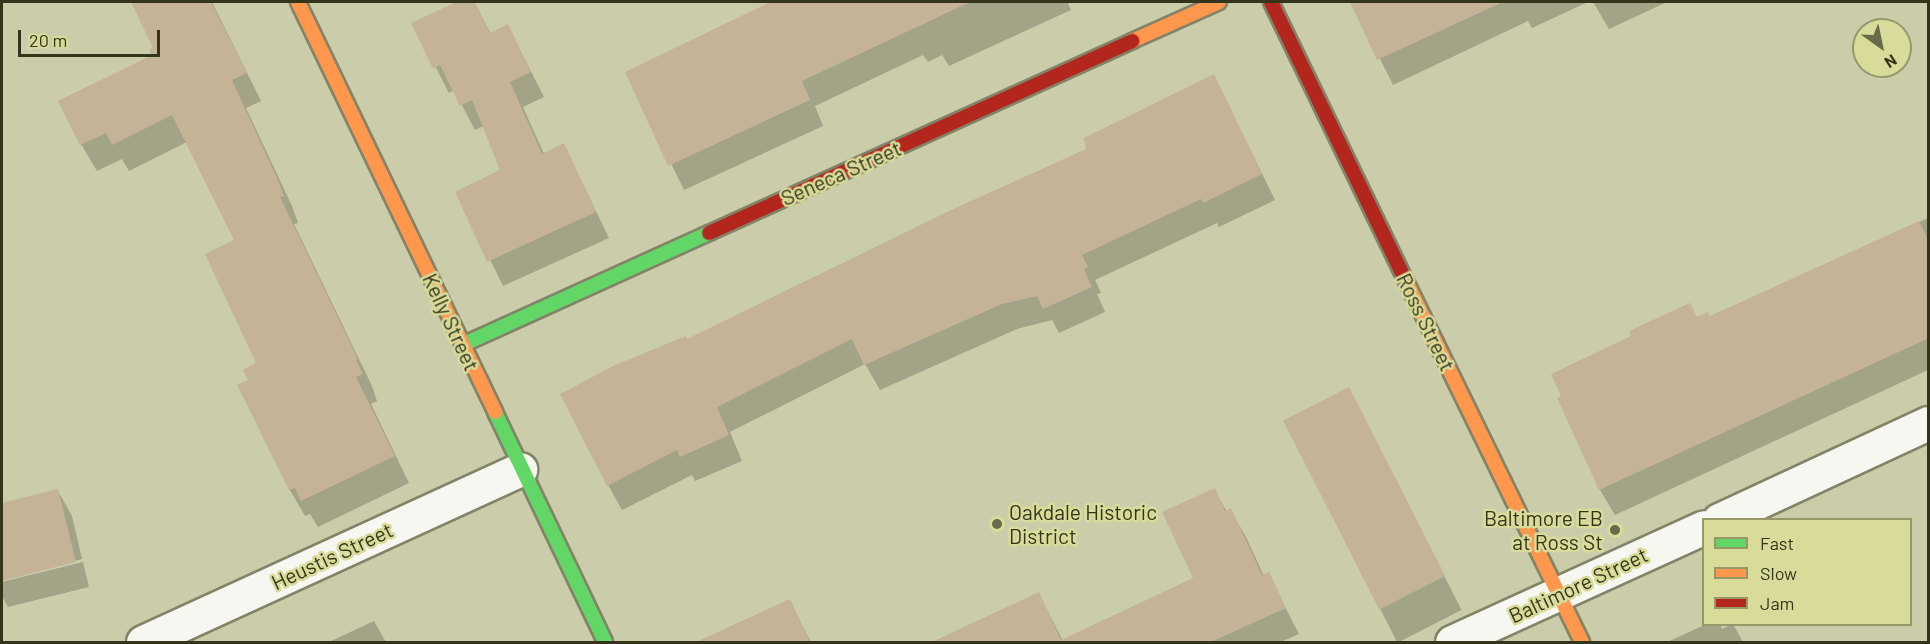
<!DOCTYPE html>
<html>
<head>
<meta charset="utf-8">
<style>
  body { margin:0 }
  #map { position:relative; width:1930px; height:644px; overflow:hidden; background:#cbcca9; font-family:Barlow,sans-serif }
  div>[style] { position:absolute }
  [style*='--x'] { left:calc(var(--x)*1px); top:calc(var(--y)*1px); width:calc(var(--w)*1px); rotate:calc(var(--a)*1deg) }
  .shadow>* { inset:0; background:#0003; transform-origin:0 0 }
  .building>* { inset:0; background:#c5b398; transform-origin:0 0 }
  .roads { filter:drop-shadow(2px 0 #838368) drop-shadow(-2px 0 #838368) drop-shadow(0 2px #838368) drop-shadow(0 -2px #838368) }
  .street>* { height:33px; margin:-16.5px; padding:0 16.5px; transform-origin:16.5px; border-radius:16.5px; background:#f7f7f2 }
  .fast>* { height:14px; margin:-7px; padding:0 7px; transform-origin:7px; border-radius:7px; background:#63d668 }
  .slow>* { height:14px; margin:-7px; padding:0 7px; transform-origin:7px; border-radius:7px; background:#ff974d }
  .jam>* { height:14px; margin:-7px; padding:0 7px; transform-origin:7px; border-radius:7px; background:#b3261e }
  .dots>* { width:16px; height:16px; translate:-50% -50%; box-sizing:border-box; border:3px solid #d9db9a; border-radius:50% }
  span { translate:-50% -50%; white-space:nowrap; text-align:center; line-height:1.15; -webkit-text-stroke:5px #d9db9a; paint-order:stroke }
  .street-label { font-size:21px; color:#34341a }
  .poi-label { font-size:21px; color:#34341a }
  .left { translate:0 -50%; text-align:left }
  .right { translate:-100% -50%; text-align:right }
  .frame { position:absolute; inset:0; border:3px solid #34341a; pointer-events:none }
  .legend { position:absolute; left:1702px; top:518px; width:210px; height:108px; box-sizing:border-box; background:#d9db9a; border:2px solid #979867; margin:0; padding:8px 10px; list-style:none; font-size:18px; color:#34341a }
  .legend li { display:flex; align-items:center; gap:12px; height:30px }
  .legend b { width:30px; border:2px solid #979867 }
  .north { position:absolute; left:1852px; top:18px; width:60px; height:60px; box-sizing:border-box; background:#d9db9a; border:2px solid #979867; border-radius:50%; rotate:147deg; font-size:16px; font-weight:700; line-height:24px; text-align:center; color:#34341a }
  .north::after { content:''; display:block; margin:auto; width:21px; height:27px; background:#69694c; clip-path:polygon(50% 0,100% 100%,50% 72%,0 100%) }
  .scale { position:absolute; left:18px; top:30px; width:142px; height:27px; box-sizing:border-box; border:3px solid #34341a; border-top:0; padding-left:8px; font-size:18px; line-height:21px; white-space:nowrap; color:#34341a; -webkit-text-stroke:4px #d9db9a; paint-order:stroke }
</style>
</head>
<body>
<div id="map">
  <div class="shadow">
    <div style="clip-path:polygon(133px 2px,212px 2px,261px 101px,246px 108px,292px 206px,298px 223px,294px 224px,372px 386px,377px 401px,371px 404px,409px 483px,318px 527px,310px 514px,305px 516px,290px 490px,250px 381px,258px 364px,236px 240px,187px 142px,129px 171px,122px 159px,97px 171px,81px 144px,154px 56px,155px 48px)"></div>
    <div style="clip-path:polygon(459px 2px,474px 2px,491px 34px,508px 26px,544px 97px,523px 107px,544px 154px,564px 145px,609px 238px,503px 286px,457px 192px,502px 171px,484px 126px,475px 130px,454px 90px,449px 93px,413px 23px)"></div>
    <div style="clip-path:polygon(774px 2px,1072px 2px,1068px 4px,1071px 10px,949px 66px,942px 55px,928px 62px,923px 55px,815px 106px,823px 126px,684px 190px,627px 73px)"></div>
    <div style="clip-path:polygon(1352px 2px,1588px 2px,1532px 28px,1528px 21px,1393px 85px)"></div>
    <div style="clip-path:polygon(1593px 2px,1667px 2px,1609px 29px)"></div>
    <div style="clip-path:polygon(1214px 76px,1275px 200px,1219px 227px,1217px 223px,1095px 280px,1101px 293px,1097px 294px,1105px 312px,1059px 333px,1052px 320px,1017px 329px,880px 390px,865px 364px,730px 432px,742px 461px,695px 481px,692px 475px,622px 510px,608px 485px,687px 341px,1088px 150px)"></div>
    <div style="clip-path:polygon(1928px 218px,1928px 370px,1615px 515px,1600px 490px,1559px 399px,1698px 318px,1709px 318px)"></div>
    <div style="left:1349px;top:389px;width:248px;height:72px;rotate:63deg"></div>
    <div style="clip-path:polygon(1214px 490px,1227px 512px,1230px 510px,1245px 535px,1264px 576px,1268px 574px,1299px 634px,1280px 642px,995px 642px,984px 621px,1039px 594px,1063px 641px,1195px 579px)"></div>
    <div style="clip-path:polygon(58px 491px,72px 516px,82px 559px,2px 579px,2px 504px)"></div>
    <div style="clip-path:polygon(83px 562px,89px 587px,8px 607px,2px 596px,2px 582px)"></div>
    <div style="clip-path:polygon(789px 601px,811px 642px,709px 642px,708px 639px)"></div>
    <div style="clip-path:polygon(374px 621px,386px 642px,329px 642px)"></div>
    <div style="clip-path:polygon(1707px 624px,1720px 624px,1722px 629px,1733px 624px,1743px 642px,1667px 642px)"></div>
  </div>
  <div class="building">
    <div style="clip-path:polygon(131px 2px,211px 2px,247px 73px,232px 80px,277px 178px,284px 196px,280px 197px,358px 359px,356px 360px,363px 374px,356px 377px,395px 456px,301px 501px,295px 488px,289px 490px,237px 385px,248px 380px,243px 370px,256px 363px,205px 254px,234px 240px,172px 115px,112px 145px,106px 133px,80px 145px,58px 101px,152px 55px,149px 49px,153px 48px)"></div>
    <div style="clip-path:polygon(456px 2px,475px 2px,490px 33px,508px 24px,531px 72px,510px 82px,542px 154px,564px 143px,596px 212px,487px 262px,455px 192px,500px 170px,472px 100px,460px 106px,440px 65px,433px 69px,411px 23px)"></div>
    <div style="clip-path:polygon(770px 2px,970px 2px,802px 81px,810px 100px,668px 166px,625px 72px)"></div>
    <div style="clip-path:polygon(1350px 2px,1503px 2px,1377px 60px)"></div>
    <div style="clip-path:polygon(1214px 74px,1262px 174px,1203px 203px,1201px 199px,1082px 255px,1088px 267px,1084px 269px,1092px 287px,1043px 309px,1037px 296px,1002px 304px,864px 365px,852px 339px,717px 407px,729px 435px,680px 457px,677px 450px,607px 486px,560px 394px,613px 366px,686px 336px,687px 339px,949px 211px,1086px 149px,1084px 138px)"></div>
    <div style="clip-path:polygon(1919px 221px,1929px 242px,1929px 338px,1599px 490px,1557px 398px,1561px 396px,1551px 374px,1631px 336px,1629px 331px,1690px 303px,1697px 317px,1708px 312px,1710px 316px)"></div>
    <div style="left:1349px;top:387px;width:212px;height:74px;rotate:63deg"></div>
    <div style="clip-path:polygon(1215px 488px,1225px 511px,1231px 508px,1262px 575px,1269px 572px,1286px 608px,1211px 642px,932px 642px,1039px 592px,1061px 640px,1193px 578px,1162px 512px)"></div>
    <div style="clip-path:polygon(58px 489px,76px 562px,2px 581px,2px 503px)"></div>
    <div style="clip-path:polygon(790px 599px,810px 642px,696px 642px)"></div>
  </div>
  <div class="roads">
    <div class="street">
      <div style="--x:1719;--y:520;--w:230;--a:-24.9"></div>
      <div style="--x:143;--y:642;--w:415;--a:-24.6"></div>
      <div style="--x:1452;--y:642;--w:277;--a:-24.5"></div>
    </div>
    <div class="fast">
      <div style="--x:462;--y:345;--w:271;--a:-24.4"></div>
      <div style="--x:495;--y:412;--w:255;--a:64.4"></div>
    </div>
    <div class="slow">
      <div style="--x:298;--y:2;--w:455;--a:64.3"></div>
      <div style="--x:1132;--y:41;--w:95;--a:-24.1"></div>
      <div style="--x:1406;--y:281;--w:402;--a:64"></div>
    </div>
    <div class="jam">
      <div style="--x:1271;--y:2;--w:310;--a:64.2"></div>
      <div style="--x:709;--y:233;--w:465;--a:-24.4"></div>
    </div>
  </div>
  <div class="dots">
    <div style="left:997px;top:524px;background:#69694c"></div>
    <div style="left:1615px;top:530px;background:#69694c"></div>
  </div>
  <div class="street-label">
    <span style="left:841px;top:173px;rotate:-24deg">Seneca Street</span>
    <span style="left:451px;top:322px;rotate:65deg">Kelly Street</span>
    <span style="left:1426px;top:322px;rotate:64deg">Ross Street</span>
    <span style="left:332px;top:556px;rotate:-25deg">Heustis Street</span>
    <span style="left:1578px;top:585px;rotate:-25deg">Baltimore Street</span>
  </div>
  <div class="poi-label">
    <span class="left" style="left:1009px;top:524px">Oakdale Historic<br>District</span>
    <span class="right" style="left:1603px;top:530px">Baltimore EB<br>at Ross St</span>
  </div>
  <div class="frame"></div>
  <ul class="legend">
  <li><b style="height:8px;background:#63d668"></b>Fast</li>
  <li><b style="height:8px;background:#ff974d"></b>Slow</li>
  <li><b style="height:8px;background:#b3261e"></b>Jam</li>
  </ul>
  <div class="north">N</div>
  <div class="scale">20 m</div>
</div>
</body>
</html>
